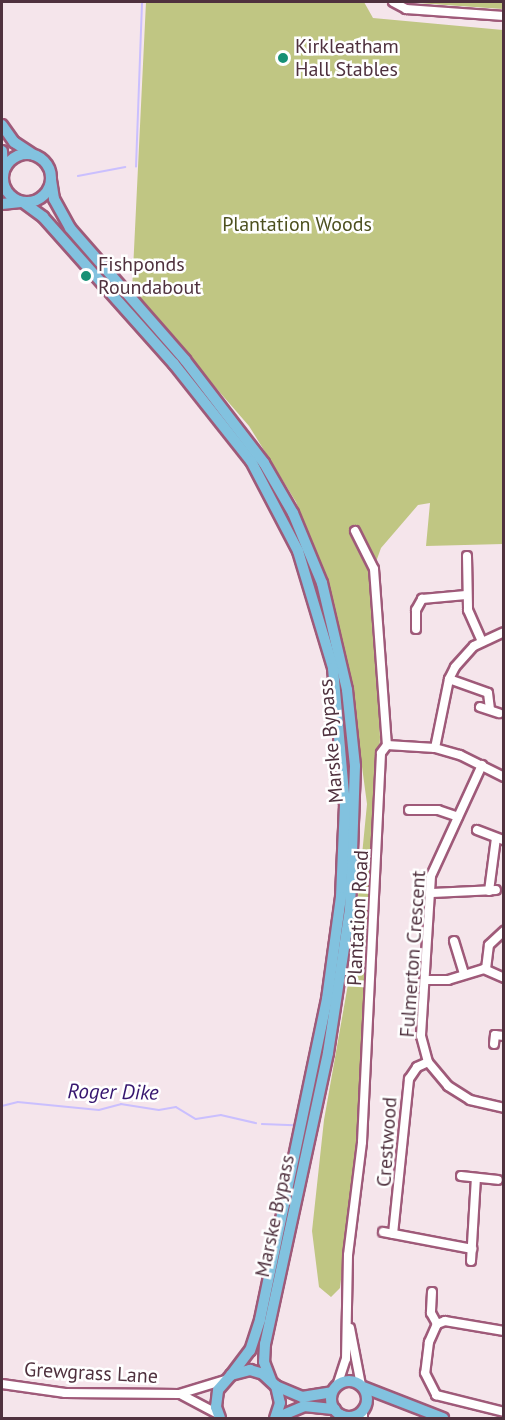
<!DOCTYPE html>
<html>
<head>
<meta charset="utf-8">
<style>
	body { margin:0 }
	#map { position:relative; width:505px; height:1420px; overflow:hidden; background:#f5e5eb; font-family:"PT Sans",sans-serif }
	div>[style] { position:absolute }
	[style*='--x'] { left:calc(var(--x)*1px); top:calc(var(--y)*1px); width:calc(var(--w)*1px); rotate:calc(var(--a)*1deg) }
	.green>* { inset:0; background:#c0c683 }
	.stream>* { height:1.5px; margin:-0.75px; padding:0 0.75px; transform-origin:0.75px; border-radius:0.75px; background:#cabffe }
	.roads { filter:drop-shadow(2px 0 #9f5a79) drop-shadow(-2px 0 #9f5a79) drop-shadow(0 2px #9f5a79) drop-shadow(0 -2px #9f5a79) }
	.minor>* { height:8px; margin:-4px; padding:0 4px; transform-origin:4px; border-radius:4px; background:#fff }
	.major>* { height:10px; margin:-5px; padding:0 5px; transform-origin:5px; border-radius:5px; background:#82c2df }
	.major>.ring { margin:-5px; padding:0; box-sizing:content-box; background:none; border:10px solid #82c2df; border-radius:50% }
	.dots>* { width:16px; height:16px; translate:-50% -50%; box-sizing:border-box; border:3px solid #fff; border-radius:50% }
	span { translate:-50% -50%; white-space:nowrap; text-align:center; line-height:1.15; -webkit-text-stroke:5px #fff; paint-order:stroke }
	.poi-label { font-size:20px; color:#4f313e }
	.left { translate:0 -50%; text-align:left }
	.park-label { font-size:20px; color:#4d501f }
	.street-label { font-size:20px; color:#4f313e }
	.water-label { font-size:21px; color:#36166f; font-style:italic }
	.frame { position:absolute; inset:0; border:3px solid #4f313e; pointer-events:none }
</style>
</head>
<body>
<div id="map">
	<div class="green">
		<div style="clip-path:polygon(146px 2px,364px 2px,373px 18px,503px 30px,503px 544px,426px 546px,430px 503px,418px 505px,381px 548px,372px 573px,380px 737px,373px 896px,362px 1085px,348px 1219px,340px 1288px,331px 1297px,319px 1287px,312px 1231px,324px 1120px,351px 967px,367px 804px,351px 685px,330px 588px,296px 502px,249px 426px,132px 291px)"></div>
		<div style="clip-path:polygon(403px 2px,503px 2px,503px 9px)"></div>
	</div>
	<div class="stream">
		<div style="--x:136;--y:167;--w:165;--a:-87.9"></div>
		<div style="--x:78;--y:176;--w:48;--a:-10.8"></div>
		<div style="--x:2;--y:1106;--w:16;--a:-14"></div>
		<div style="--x:18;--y:1102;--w:81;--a:5.6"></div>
		<div style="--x:99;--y:1110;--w:23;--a:-15"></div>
		<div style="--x:121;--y:1104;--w:38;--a:9"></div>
		<div style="--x:159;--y:1110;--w:17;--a:-10"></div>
		<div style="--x:176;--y:1107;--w:23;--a:31"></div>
		<div style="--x:196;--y:1119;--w:25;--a:-9"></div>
		<div style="--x:221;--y:1115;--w:36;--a:13"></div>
		<div style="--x:262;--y:1124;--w:32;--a:2"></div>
	</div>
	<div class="roads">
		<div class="minor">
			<div style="--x:393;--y:2;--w:15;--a:28"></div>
			<div style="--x:406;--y:9;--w:98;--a:4.1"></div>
			<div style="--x:355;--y:531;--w:42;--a:63.4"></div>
			<div style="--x:374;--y:569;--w:176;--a:85.8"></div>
			<div style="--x:467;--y:556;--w:54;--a:88.9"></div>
			<div style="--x:468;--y:610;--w:34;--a:66"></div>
			<div style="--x:416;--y:629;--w:19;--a:-90"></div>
			<div style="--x:416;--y:610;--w:13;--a:-61"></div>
			<div style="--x:422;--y:599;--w:44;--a:-5.2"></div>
			<div style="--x:449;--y:679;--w:41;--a:19.7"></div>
			<div style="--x:488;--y:693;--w:16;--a:83"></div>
			<div style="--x:480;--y:707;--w:20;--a:18"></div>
			<div style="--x:387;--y:745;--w:48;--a:3.6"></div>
			<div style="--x:435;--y:748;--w:26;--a:16"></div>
			<div style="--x:460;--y:755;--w:49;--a:26.6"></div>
			<div style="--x:435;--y:748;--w:70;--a:-78.5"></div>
			<div style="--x:449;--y:679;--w:13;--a:-63"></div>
			<div style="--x:455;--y:667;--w:28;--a:-48"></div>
			<div style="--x:474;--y:646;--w:33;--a:-25"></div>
			<div style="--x:482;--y:765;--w:122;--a:114.7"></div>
			<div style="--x:431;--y:876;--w:160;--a:93.6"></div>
			<div style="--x:421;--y:1036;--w:27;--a:75"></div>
			<div style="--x:428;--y:1062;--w:31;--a:50"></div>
			<div style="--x:448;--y:1086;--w:26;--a:32"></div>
			<div style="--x:470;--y:1100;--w:35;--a:13"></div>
			<div style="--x:409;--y:810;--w:29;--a:0"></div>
			<div style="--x:438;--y:810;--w:21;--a:19"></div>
			<div style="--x:477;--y:830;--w:28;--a:21"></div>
			<div style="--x:489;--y:891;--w:53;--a:-82.5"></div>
			<div style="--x:432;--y:893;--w:64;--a:-2.7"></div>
			<div style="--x:454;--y:941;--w:34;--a:73"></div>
			<div style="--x:486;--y:969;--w:24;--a:-83"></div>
			<div style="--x:489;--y:945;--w:21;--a:-43"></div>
			<div style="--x:427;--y:980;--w:21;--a:0"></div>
			<div style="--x:448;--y:980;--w:38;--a:-17"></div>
			<div style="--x:484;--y:969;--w:22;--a:24"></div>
			<div style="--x:494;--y:1044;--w:9;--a:-84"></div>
			<div style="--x:495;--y:1035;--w:9;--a:6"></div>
			<div style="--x:461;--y:1176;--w:37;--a:6"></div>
			<div style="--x:383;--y:1232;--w:91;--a:10.8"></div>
			<div style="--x:393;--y:1234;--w:156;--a:-84.1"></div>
			<div style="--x:409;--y:1079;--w:14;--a:-56"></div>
			<div style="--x:417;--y:1067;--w:12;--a:-24"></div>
			<div style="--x:471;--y:1261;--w:83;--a:-86.6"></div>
			<div style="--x:432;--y:1292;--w:21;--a:93"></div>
			<div style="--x:431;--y:1313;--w:13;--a:61"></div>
			<div style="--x:350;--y:1328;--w:58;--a:79.1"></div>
			<div style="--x:504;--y:1331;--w:60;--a:-170.4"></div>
			<div style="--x:445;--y:1321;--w:9;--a:159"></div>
			<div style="--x:437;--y:1324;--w:20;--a:114"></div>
			<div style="--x:429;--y:1342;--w:31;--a:97"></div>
			<div style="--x:425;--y:1373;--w:25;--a:63"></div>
			<div style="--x:436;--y:1395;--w:70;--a:14"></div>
			<div style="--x:2;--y:1384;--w:64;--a:8.1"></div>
			<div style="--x:65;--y:1393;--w:114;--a:0.5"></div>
			<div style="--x:179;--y:1394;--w:48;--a:-16.9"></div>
			<div style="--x:337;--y:1386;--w:28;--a:-72"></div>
			<div style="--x:346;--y:1359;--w:104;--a:-88.9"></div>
			<div style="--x:348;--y:1255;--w:114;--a:-82.9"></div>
			<div style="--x:362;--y:1142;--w:389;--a:-87.2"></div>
			<div style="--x:381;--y:753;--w:10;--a:-53"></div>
			<div style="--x:182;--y:1395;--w:41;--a:27.8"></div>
			<div style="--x:363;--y:1410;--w:8;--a:90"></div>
			<div style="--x:342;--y:1415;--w:4;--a:56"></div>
		</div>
		<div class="major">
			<div style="--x:2;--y:125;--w:21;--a:55"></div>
			<div style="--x:14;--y:142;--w:24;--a:33"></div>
			<div style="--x:2;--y:151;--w:19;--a:87"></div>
			<div class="ring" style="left:3px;top:154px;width:38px;height:38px"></div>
			<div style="--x:51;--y:180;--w:19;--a:81"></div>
			<div style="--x:54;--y:199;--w:33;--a:61"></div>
			<div style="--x:70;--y:228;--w:175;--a:48.9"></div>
			<div style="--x:185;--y:360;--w:130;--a:52.5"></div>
			<div style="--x:264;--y:463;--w:58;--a:59.9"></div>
			<div style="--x:293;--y:513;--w:76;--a:67.5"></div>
			<div style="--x:322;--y:583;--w:110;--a:76.8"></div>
			<div style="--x:347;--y:690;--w:76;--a:84"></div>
			<div style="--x:355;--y:766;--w:143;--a:92"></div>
			<div style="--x:350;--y:909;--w:146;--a:98.7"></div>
			<div style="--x:328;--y:1053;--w:298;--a:102.2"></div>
			<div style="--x:265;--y:1344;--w:18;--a:93"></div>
			<div style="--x:264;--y:1362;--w:19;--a:69"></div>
			<div style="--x:24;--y:203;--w:24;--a:36"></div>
			<div style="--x:43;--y:217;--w:197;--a:48.3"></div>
			<div style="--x:174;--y:364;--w:124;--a:51.6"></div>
			<div style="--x:251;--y:461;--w:102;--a:62.4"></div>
			<div style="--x:298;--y:551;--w:122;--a:73.3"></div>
			<div style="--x:333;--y:668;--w:138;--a:85"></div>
			<div style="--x:345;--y:805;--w:92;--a:92.5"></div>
			<div style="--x:341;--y:897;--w:103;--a:97.8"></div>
			<div style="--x:327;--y:999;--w:328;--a:101.8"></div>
			<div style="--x:260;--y:1320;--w:32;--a:108"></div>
			<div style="--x:250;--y:1350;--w:31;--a:127"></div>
			<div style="--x:2;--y:204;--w:19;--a:-6"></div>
			<div class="ring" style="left:331px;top:1381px;width:26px;height:26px"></div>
			<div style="--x:276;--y:1386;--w:28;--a:23"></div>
			<div style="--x:302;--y:1397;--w:30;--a:-9"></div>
			<div style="--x:363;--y:1387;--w:86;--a:21.2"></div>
			<div style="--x:220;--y:1418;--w:12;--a:-110"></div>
			<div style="--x:216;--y:1407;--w:17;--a:-83"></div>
			<div style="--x:218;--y:1390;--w:20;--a:-49"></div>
			<div style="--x:231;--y:1375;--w:20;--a:-15"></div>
			<div style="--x:250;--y:1370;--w:14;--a:17"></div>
			<div style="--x:263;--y:1374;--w:18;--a:43"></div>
			<div style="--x:276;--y:1386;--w:17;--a:77"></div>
			<div style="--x:280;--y:1403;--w:16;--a:108"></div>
			<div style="--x:276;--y:1418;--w:30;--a:-23"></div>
			<div style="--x:304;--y:1406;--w:31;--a:6"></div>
		</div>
	</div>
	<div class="dots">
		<div style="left:283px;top:58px;background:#169075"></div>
		<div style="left:86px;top:276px;background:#169075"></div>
	</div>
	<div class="poi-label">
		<span class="left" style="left:295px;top:58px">Kirkleatham<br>Hall Stables</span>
		<span class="left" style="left:98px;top:276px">Fishponds<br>Roundabout</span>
	</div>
	<div class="park-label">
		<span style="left:297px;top:224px">Plantation Woods</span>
	</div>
	<div class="street-label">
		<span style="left:331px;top:741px;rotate:-95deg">Marske Bypass</span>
		<span style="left:358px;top:918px;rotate:-87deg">Plantation Road</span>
		<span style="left:413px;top:954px;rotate:-86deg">Fulmerton Crescent</span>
		<span style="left:387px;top:1142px;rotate:-86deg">Crestwood</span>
		<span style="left:275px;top:1216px;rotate:-78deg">Marske Bypass</span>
		<span style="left:91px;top:1373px;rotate:3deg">Grewgrass Lane</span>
	</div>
	<div class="water-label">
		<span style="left:113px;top:1092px;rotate:1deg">Roger Dike</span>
	</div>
	<div class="frame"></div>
</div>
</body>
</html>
